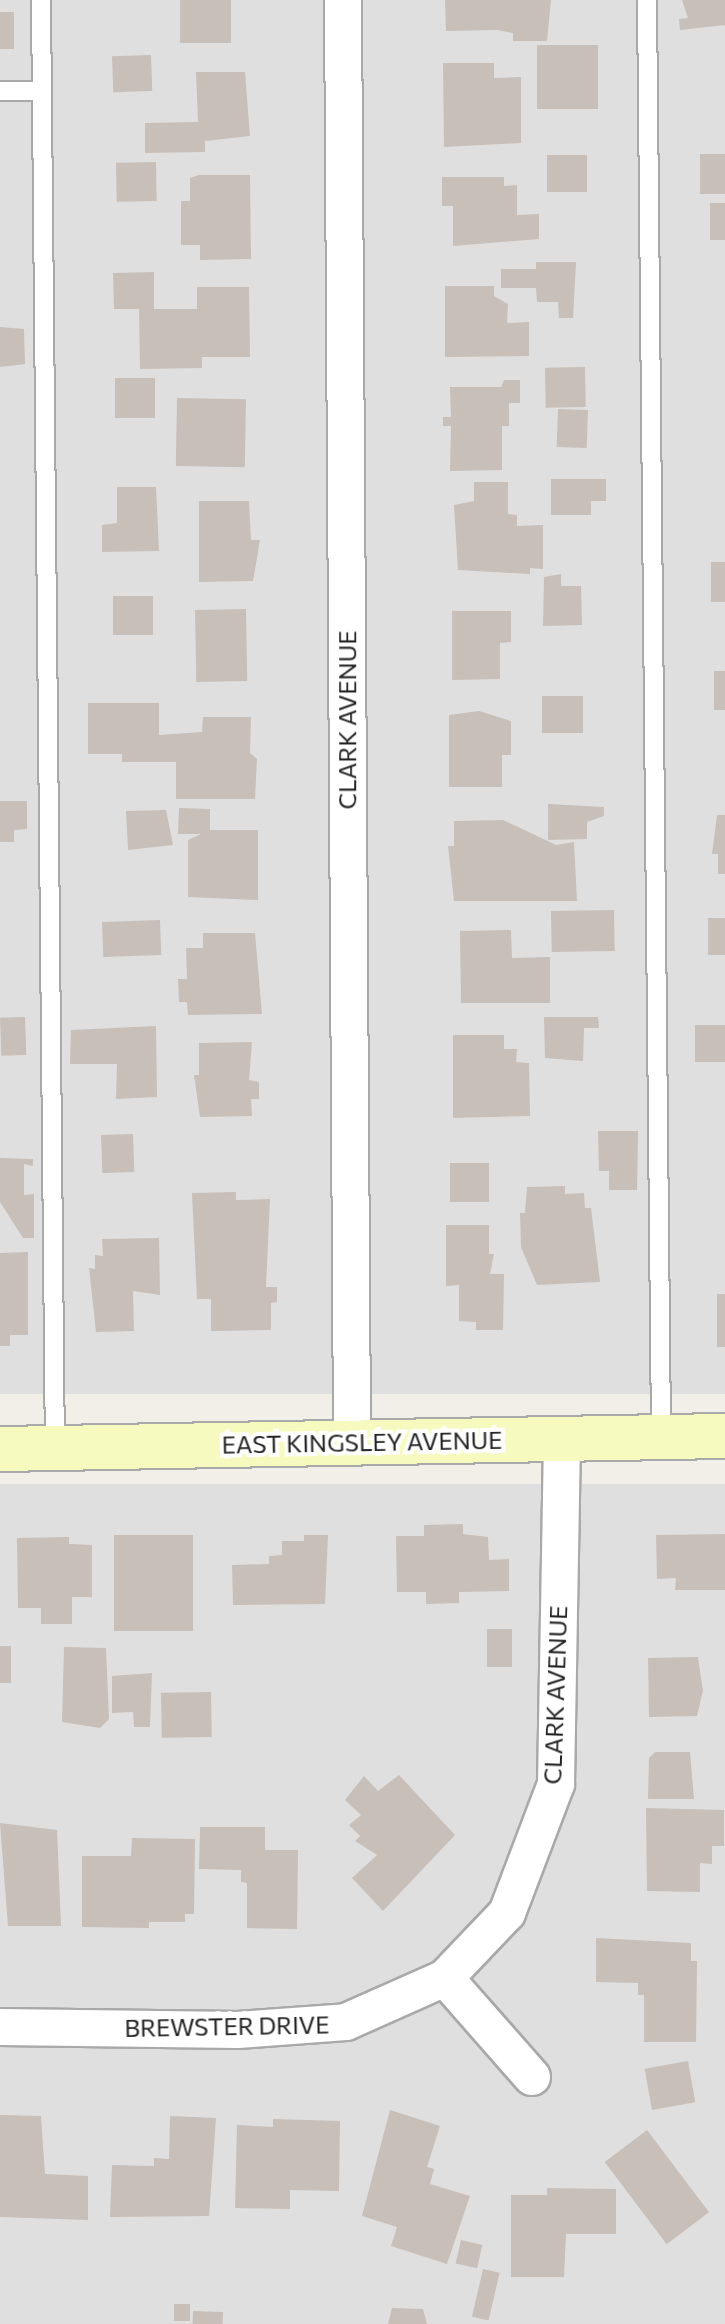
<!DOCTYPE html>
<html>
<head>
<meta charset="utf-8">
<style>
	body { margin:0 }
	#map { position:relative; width:725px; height:2324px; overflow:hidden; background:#f2efe9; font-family:Commissioner,sans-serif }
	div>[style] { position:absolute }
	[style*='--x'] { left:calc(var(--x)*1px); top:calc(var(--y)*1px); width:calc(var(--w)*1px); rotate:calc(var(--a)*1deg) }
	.residential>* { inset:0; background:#e0dfdf; transform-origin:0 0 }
	.building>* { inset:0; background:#c7bfb8; transform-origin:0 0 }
	.roads { filter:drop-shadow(2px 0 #a9a9a9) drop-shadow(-2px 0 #a9a9a9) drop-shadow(0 2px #a9a9a9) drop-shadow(0 -2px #a9a9a9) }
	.lane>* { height:18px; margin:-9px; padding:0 9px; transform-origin:9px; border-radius:9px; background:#fff }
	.street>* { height:36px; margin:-18px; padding:0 18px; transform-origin:18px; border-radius:18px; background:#fff }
	.secondary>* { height:44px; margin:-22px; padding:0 22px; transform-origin:22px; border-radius:22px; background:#f7fabf }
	span { translate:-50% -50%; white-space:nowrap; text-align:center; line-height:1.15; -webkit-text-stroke:8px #fff; paint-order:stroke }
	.street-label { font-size:24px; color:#222 }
</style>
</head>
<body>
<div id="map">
	<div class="residential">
		<div style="left:0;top:0;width:725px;height:1394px"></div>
		<div style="left:725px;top:1484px;width:840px;height:725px;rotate:90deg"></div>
	</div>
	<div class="building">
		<div style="left:180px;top:0;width:51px;height:43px"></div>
		<div style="clip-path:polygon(445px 0,551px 0,547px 41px,513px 41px,513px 33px,497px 30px,446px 31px)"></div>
		<div style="clip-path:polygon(682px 0,725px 0,725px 25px,680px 30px,679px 19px,688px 18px)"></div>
		<div style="left:0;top:12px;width:14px;height:37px"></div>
		<div style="left:598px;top:45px;width:64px;height:61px;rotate:90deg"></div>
		<div style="left:151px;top:55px;width:36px;height:39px;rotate:88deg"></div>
		<div style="clip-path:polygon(443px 63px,494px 63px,494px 78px,521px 77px,521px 143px,444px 147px)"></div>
		<div style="clip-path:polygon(196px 72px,245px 72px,250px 136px,205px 141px,205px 152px,145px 153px,145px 123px,198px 122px)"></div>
		<div style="left:700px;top:154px;width:25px;height:40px"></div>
		<div style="left:547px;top:155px;width:40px;height:37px"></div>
		<div style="left:156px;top:162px;width:39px;height:40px;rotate:89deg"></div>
		<div style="clip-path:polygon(199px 175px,250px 175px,251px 259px,200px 260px,200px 245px,181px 245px,181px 201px,190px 201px,190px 178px)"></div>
		<div style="clip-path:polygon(442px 177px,504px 177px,504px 186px,517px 185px,517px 215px,539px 214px,539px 239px,453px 246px,453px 206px,442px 206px)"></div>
		<div style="left:710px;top:203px;width:15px;height:37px"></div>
		<div style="clip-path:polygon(536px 262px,576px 262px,573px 318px,559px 318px,558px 302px,537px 302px,536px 288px,501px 288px,501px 269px,536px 269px)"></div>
		<div style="clip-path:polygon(154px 272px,154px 309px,197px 309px,197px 287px,249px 287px,250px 357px,202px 357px,202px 368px,140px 369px,139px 309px,114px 309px,113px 273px)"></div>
		<div style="clip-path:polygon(445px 286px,494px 286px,494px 296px,508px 304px,507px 323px,529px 322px,529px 356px,445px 357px)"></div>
		<div style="clip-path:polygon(0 327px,24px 329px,25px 364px,0 367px)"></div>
		<div style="left:585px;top:367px;width:40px;height:40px;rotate:89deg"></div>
		<div style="left:115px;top:378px;width:40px;height:40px"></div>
		<div style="clip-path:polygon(504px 380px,520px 380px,520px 403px,509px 403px,509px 426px,502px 426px,502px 470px,450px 471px,451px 426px,443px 426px,443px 417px,451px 417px,450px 387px,501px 387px)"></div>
		<div style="left:177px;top:398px;width:69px;height:68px;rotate:1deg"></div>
		<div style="left:558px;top:409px;width:30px;height:38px;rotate:2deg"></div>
		<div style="clip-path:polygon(551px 479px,606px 479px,606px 501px,591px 501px,591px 515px,551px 515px)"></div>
		<div style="clip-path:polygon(474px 482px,508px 482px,508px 514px,517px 515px,517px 526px,543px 525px,543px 569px,530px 568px,530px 574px,458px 570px,454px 505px,474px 501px)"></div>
		<div style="clip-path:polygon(117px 487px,156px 487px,159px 551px,102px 552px,102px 525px,117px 523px)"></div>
		<div style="clip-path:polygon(199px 501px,249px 501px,251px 540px,260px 540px,253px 581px,199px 582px)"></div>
		<div style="left:711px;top:562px;width:14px;height:40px"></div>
		<div style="clip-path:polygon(561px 574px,561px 586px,581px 586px,582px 625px,543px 626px,544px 577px)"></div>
		<div style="left:113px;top:596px;width:40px;height:39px"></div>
		<div style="left:246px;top:609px;width:72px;height:51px;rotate:89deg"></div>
		<div style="clip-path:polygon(452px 611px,511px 611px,511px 642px,500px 643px,500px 679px,452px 680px)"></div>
		<div style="left:714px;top:671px;width:11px;height:39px"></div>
		<div style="left:542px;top:696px;width:41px;height:37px"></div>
		<div style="clip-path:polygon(88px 703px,159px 703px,159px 735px,202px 732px,203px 717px,251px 717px,250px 753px,257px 759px,255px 799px,176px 799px,176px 762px,122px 762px,122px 754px,88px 754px)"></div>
		<div style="clip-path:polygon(479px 711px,511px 721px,511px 755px,502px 755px,502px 787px,449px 787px,449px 715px)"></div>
		<div style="clip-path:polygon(0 801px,27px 801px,27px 829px,14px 830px,14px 842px,0 842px)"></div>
		<div style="clip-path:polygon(548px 804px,604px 807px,604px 816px,587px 822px,587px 839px,548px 840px)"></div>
		<div style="clip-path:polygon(179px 808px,210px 809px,210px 830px,258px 830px,258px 900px,188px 897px,188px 840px,201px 834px,178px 834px)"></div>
		<div style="clip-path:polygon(166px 810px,173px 845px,128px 850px,126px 811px)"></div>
		<div style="clip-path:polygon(717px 815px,725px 815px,725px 874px,718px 874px,718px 854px,712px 854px)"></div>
		<div style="clip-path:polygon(503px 820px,556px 845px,574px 842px,577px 901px,454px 901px,448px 846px,454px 846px,454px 821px)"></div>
		<div style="left:614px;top:910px;width:41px;height:63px;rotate:89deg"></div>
		<div style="left:725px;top:918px;width:37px;height:17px;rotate:90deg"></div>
		<div style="left:160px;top:920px;width:35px;height:58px;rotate:88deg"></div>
		<div style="clip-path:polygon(511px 930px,512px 958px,550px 957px,550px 1003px,461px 1003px,460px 931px)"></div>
		<div style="clip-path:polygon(203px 933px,255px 933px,262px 1014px,188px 1015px,187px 1002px,179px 1002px,178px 979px,187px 979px,186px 948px,203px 948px)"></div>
		<div style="left:25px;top:1017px;width:38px;height:25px;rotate:88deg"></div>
		<div style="clip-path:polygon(544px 1017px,598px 1017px,599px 1028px,584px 1028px,583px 1061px,545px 1058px)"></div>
		<div style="left:725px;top:1025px;width:37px;height:30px;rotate:90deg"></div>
		<div style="clip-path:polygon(156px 1026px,157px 1097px,116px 1099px,117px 1064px,70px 1064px,71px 1030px)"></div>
		<div style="clip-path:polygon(453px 1035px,504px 1035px,504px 1049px,517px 1049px,516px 1062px,529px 1063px,530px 1116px,453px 1118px)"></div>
		<div style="clip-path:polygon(252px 1042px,249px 1080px,259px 1082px,259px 1099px,251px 1099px,252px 1116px,200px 1117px,194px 1075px,199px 1075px,199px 1043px)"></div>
		<div style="clip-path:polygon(598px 1131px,638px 1131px,637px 1190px,609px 1190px,609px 1171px,599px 1171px)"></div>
		<div style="left:133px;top:1134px;width:38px;height:32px;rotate:88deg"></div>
		<div style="clip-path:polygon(0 1158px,33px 1159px,33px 1166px,24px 1164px,24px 1195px,34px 1194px,34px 1238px,23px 1238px,0 1202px)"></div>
		<div style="left:450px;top:1163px;width:39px;height:39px"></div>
		<div style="clip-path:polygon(565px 1186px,565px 1194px,584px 1193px,585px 1208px,591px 1208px,600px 1282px,537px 1285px,521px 1247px,520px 1213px,525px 1213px,527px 1187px)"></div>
		<div style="clip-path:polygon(236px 1192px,236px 1200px,270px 1199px,266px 1287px,277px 1287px,277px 1302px,271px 1303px,271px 1330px,211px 1331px,211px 1299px,197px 1299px,192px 1193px)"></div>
		<div style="clip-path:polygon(446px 1225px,489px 1225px,489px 1254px,494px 1254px,490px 1274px,504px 1274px,503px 1330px,476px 1330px,476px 1322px,459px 1321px,459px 1285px,446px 1286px)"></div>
		<div style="clip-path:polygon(159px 1238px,160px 1295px,133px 1291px,134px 1331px,96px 1332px,89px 1268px,95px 1269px,95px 1255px,103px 1256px,102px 1239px)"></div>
		<div style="clip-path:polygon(28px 1252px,28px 1335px,10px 1335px,10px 1346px,0 1346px,0 1253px)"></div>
		<div style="left:717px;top:1294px;width:8px;height:53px"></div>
		<div style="clip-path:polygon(463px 1524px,463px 1534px,488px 1537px,489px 1560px,509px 1559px,509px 1591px,459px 1592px,459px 1603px,426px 1604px,426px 1592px,397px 1592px,396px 1536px,424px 1536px,424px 1525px)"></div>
		<div style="clip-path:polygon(725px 1534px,725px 1590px,675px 1590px,676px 1578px,657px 1579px,656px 1535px)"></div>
		<div style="left:114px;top:1535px;width:79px;height:96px"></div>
		<div style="clip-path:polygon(304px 1535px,328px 1535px,325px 1604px,233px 1605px,232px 1565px,269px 1564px,269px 1556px,282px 1555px,282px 1541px,304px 1541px)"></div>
		<div style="clip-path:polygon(69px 1537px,69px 1544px,92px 1545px,92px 1597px,72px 1597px,72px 1624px,41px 1624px,41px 1608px,18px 1608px,17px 1538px)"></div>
		<div style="left:487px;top:1629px;width:25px;height:38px"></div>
		<div style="left:0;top:1646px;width:11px;height:37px"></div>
		<div style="clip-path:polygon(64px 1647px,106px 1648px,109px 1719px,100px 1728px,62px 1722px)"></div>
		<div style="clip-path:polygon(698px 1657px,703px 1691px,697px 1716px,649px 1717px,648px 1658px)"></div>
		<div style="clip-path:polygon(152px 1673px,150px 1727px,134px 1727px,133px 1712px,112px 1713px,112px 1676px)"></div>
		<div style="left:211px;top:1692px;width:45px;height:50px;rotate:89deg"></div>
		<div style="clip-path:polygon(655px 1752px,690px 1752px,694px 1799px,648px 1799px,649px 1758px)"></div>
		<div style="clip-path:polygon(399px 1775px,455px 1835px,383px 1911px,352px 1878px,377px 1855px,355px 1841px,360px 1836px,349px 1825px,361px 1815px,345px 1800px,364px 1776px,378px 1791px)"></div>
		<div style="clip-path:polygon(646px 1808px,724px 1810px,724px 1846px,712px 1846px,712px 1864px,700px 1863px,700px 1892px,647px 1891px)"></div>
		<div style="clip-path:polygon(0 1823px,57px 1830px,61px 1926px,8px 1926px)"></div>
		<div style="clip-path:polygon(200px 1827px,265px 1827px,265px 1850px,298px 1850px,297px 1929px,247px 1928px,247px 1883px,241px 1882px,241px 1870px,199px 1869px)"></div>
		<div style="clip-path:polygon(132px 1838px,195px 1839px,194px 1914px,185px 1914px,185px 1922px,149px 1922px,149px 1928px,82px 1927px,82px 1856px,131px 1856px)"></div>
		<div style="clip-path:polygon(596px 1938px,691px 1943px,691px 1961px,697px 1961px,696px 2042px,644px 2042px,644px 1995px,638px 1995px,638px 1983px,596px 1982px)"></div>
		<div style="left:688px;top:2061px;width:42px;height:44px;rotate:80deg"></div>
		<div style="clip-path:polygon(390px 2110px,440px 2126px,427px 2167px,434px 2169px,430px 2184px,470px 2196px,447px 2264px,391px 2246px,397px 2227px,362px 2216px)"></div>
		<div style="clip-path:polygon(0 2115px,41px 2116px,45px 2174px,88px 2176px,88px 2220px,0 2217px)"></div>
		<div style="clip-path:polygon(170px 2116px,216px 2118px,209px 2216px,110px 2217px,112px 2165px,154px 2166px,154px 2158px,169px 2159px)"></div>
		<div style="clip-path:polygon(273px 2119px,340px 2121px,339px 2191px,290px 2190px,290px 2209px,235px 2208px,237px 2125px,273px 2127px)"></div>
		<div style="left:647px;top:2130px;width:103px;height:53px;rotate:53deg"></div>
		<div style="clip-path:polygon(547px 2188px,616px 2189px,616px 2234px,566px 2234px,564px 2277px,511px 2277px,511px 2195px,547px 2195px)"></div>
		<div style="left:461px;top:2240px;width:22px;height:24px;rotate:13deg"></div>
		<div style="left:483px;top:2269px;width:17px;height:49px;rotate:13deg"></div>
		<div style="left:174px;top:2304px;width:16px;height:17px"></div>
		<div style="clip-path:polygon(392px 2308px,423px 2309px,427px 2324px,388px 2324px)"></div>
		<div style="left:193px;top:2311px;width:30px;height:13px;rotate:2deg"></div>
	</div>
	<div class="roads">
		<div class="lane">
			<div style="--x:41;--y:0;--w:1448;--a:89.45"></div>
			<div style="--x:647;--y:0;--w:1437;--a:89.44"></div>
			<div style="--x:0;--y:91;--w:42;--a:0"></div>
		</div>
		<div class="street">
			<div style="--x:343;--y:0;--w:1441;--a:89.64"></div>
			<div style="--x:0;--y:2027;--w:238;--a:0.7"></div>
			<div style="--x:238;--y:2030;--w:108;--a:-4.2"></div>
			<div style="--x:346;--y:2022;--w:108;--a:-24"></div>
			<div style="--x:532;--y:2077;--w:132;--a:-131.3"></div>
			<div style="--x:445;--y:1978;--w:90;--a:-46.4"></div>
			<div style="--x:507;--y:1913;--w:138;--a:-69.2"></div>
			<div style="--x:556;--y:1784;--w:344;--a:-89"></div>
		</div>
		<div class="secondary">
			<div style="--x:0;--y:1449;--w:725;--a:-1.03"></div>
		</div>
	</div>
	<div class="street-label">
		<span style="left:347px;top:720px;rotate:-90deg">CLARK AVENUE</span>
		<span style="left:362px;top:1442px;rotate:-1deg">EAST KINGSLEY AVENUE</span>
		<span style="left:555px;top:1695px;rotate:-88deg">CLARK AVENUE</span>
		<span style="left:227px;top:2026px;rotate:-1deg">BREWSTER DRIVE</span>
	</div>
</div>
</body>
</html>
